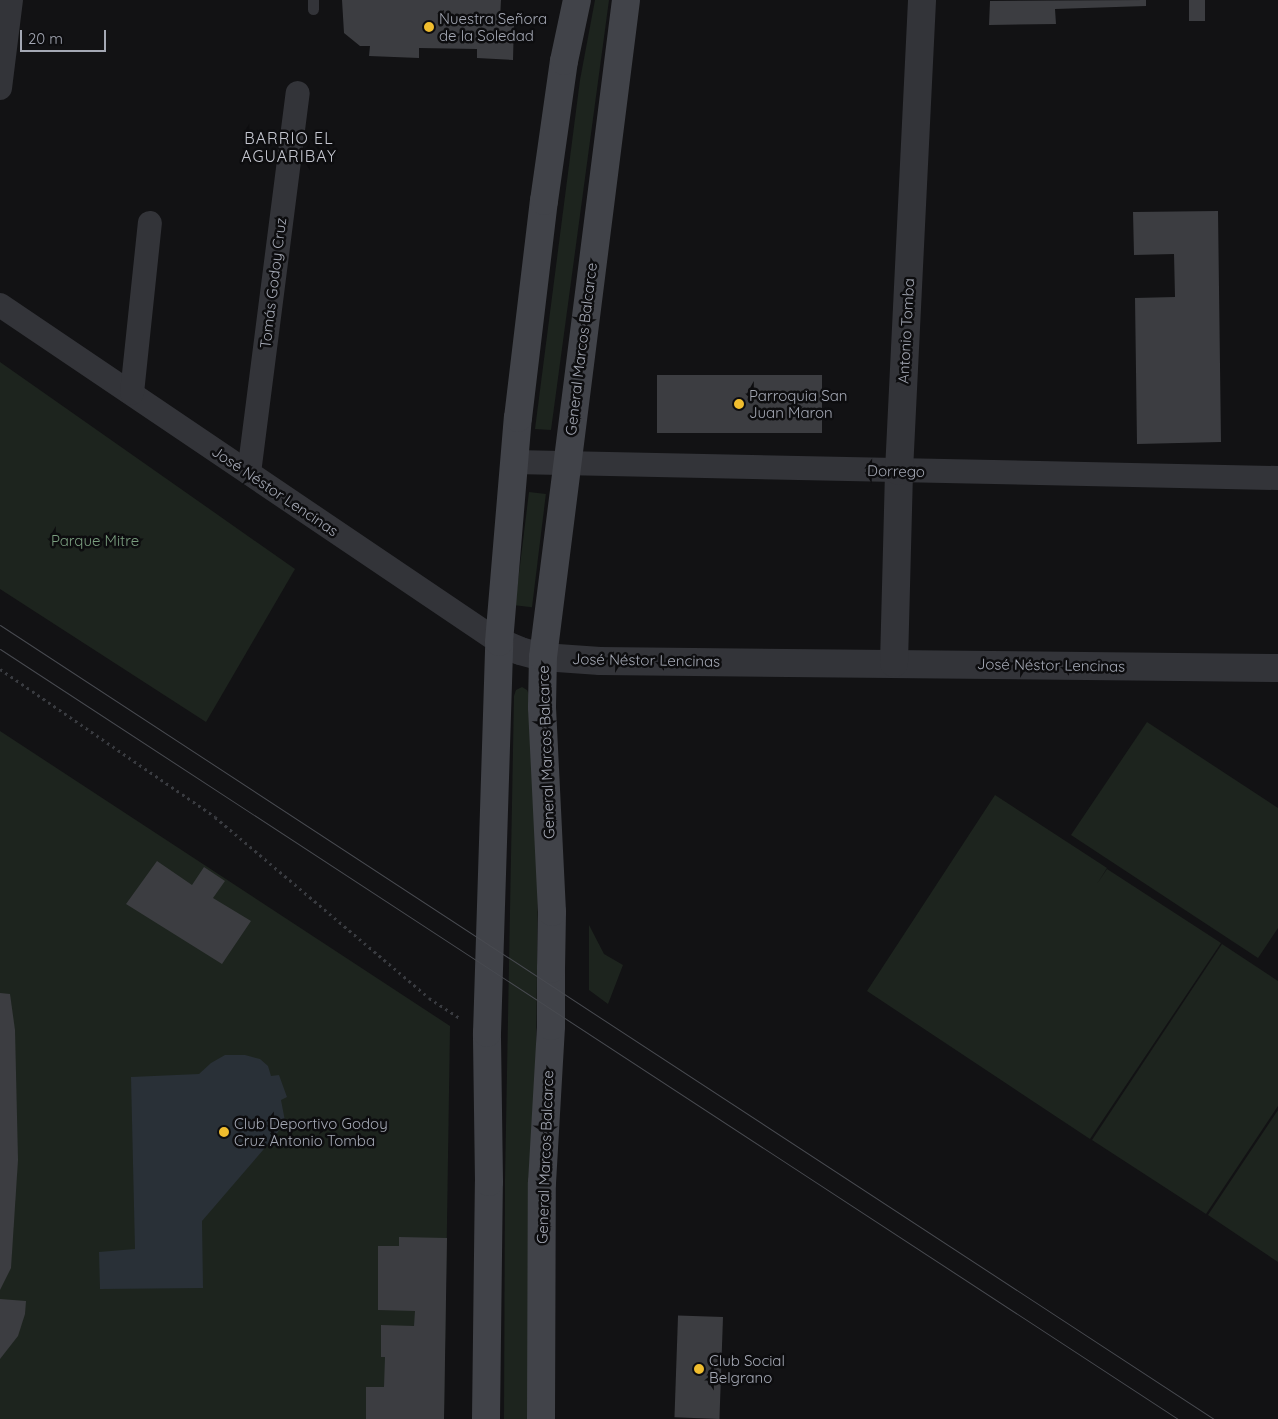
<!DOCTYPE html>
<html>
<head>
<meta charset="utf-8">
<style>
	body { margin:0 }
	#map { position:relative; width:1278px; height:1419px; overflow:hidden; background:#121214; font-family:Quicksand,sans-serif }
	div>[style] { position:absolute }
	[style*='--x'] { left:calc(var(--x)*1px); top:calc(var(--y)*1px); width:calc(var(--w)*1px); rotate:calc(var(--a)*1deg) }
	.green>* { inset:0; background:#1d241e; transform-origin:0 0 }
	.water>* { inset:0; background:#293037 }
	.building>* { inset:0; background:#3c3d41; transform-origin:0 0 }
	.path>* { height:3px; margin-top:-1.5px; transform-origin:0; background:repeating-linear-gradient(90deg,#393b40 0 2.5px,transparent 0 6.5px) }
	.service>* { height:11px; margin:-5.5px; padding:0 5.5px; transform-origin:5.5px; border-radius:5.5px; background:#333439 }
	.minor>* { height:24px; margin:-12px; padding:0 12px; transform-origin:12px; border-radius:12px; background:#333439 }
	.tertiary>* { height:28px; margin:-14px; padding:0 14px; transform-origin:14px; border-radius:14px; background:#333439 }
	.secondary>* { height:28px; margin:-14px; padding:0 14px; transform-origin:14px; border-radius:14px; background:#414349 }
	.tram>* { height:1px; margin:-0.5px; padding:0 0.5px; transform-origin:0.5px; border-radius:0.5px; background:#484a50 }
	.dots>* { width:14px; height:14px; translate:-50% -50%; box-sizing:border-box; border:2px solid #0d0d0f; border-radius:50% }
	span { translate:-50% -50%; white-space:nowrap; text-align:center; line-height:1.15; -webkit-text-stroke:5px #0d0d0f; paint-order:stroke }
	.poi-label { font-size:15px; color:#a4a8b4 }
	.left { translate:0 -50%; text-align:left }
	.street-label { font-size:15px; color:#a4a8b4 }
	.park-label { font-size:15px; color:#7b9f80 }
	.neighbourhood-label { font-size:16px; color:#c5c7d0; letter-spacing:1px }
	.scale { position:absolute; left:20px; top:30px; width:86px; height:22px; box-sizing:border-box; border:2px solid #a4a8b4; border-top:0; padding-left:6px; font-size:15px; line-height:18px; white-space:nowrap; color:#a4a8b4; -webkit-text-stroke:4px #0d0d0f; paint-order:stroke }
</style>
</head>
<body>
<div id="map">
	<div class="green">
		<div style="clip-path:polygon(595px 0,609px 0,551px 430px,535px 429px,580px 80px)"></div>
		<div style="clip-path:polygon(0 362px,295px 569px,206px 722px,0 589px)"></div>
		<div style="left:529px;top:492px;width:17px;height:114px;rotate:7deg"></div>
		<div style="clip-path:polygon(522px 687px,527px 690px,530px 697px,538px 878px,532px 1419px,504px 1419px,505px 1180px,514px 696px,516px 690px)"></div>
		<div style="clip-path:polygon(1147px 722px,1278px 808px,1278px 928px,1258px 958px,1071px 835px)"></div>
		<div style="clip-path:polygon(0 731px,450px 1026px,444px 1419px,0 1419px)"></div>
		<div style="clip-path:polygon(995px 795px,1107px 868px,1097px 884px,1107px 869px,1221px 943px,1090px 1139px,867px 991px)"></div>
		<div style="clip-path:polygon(589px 925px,604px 954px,623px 965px,608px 1004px,589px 990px)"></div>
		<div style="clip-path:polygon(1222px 944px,1278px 981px,1278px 1106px,1206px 1214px,1092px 1140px)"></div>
		<div style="clip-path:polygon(1278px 1110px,1278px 1262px,1208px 1215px)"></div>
	</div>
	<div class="water">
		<div style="clip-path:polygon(225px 1055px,245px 1055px,260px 1059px,268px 1066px,271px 1076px,279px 1075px,287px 1097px,281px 1100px,285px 1121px,276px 1135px,202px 1221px,203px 1288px,100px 1289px,99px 1252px,135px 1249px,131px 1077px,199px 1074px,211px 1063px)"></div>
	</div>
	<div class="building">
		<div style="clip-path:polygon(342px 0,501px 0,500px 19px,514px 20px,513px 60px,477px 58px,477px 49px,419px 48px,419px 58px,369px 56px,370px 46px,360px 46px,344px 33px)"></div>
		<div style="clip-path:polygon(1146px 0,1146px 6px,1055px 9px,1056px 24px,989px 25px,990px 1px)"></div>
		<div style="left:1189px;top:0;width:16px;height:21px"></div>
		<div style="clip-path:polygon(1218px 211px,1221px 442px,1137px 444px,1135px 298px,1175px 297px,1174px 254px,1134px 255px,1133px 212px)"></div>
		<div style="left:657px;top:375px;width:165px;height:58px"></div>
		<div style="clip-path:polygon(157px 861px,192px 885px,204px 867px,225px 881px,213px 898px,251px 921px,222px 964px,126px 904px)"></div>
		<div style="clip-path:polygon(0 993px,10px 994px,15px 1030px,18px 1160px,11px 1268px,0 1290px)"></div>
		<div style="clip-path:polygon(399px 1237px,447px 1238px,444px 1419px,366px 1419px,366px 1387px,384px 1387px,385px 1357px,381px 1357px,381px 1325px,414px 1326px,415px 1311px,378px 1310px,378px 1246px,399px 1246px)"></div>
		<div style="clip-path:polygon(0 1299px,26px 1301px,25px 1314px,18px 1336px,0 1359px)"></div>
		<div style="left:723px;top:1317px;width:102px;height:45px;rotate:92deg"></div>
	</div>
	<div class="path">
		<div style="--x:0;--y:669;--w:261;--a:34.5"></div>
		<div style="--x:215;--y:817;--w:280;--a:40.2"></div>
		<div style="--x:429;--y:998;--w:37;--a:33"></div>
	</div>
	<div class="service">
		<div style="--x:313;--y:0;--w:9;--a:90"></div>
	</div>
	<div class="minor">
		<div style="--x:0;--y:88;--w:89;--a:-82.9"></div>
		<div style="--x:0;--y:305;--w:602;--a:34.03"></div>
		<div style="--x:132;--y:393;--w:171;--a:-84"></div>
		<div style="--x:514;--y:462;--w:764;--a:1.2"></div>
		<div style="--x:249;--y:473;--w:383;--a:-82.7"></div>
	</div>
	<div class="tertiary">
		<div style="--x:499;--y:642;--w:23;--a:23"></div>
		<div style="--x:520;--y:651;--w:24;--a:15"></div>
		<div style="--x:543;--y:657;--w:57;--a:4"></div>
		<div style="--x:600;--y:661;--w:678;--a:0.59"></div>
		<div style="--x:894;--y:663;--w:192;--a:-88.5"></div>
		<div style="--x:899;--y:471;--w:472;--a:-87.2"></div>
	</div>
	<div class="secondary">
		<div style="--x:486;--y:1419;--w:237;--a:-89.3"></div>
		<div style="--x:489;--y:1182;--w:149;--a:-90.8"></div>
		<div style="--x:487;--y:1033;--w:391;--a:-88.2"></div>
		<div style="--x:499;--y:642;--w:225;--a:-85.2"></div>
		<div style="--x:518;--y:418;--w:219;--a:-83.2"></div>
		<div style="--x:544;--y:201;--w:141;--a:-81.9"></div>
		<div style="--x:564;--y:61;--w:62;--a:-78"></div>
		<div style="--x:541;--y:1419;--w:236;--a:-89.8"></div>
		<div style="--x:542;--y:1183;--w:157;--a:-86.7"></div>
		<div style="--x:551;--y:1026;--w:57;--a:-90"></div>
		<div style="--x:551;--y:969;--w:57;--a:-89"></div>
		<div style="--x:552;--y:912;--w:205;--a:-92.8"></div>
		<div style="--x:542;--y:707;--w:50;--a:-88.9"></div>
		<div style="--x:543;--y:657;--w:662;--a:-82.8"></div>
	</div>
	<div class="tram">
		<div style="--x:0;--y:625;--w:1451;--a:33.19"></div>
		<div style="--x:0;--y:649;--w:1407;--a:33.17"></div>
	</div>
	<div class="dots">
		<div style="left:429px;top:27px;background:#f0bd2e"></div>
		<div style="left:739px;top:404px;background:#f0bd2e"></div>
		<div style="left:224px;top:1132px;background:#f0bd2e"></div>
		<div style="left:699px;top:1369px;background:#f0bd2e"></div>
	</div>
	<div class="poi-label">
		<span class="left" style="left:439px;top:27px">Nuestra Señora<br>de la Soledad</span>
		<span class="left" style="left:749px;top:404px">Parroquia San<br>Juan Maron</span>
		<span class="left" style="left:234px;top:1132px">Club Deportivo Godoy<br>Cruz Antonio Tomba</span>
		<span class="left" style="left:709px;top:1369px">Club Social<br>Belgrano</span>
	</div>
	<div class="street-label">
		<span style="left:273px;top:283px;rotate:-83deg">Tomás Godoy Cruz</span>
		<span style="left:906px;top:331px;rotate:-87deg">Antonio Tomba</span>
		<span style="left:581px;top:349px;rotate:-83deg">General Marcos Balcarce</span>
		<span style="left:896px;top:471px;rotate:1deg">Dorrego</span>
		<span style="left:275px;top:491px;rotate:34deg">José Néstor Lencinas</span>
		<span style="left:646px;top:660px;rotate:1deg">José Néstor Lencinas</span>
		<span style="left:1051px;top:665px;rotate:1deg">José Néstor Lencinas</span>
		<span style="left:546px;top:752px;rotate:-92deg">General Marcos Balcarce</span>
		<span style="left:545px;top:1157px;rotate:-88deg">General Marcos Balcarce</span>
	</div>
	<div class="park-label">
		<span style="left:95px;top:541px">Parque Mitre</span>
	</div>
	<div class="neighbourhood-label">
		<span style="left:289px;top:147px">BARRIO EL<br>AGUARIBAY</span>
	</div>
	<div class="scale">20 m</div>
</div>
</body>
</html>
